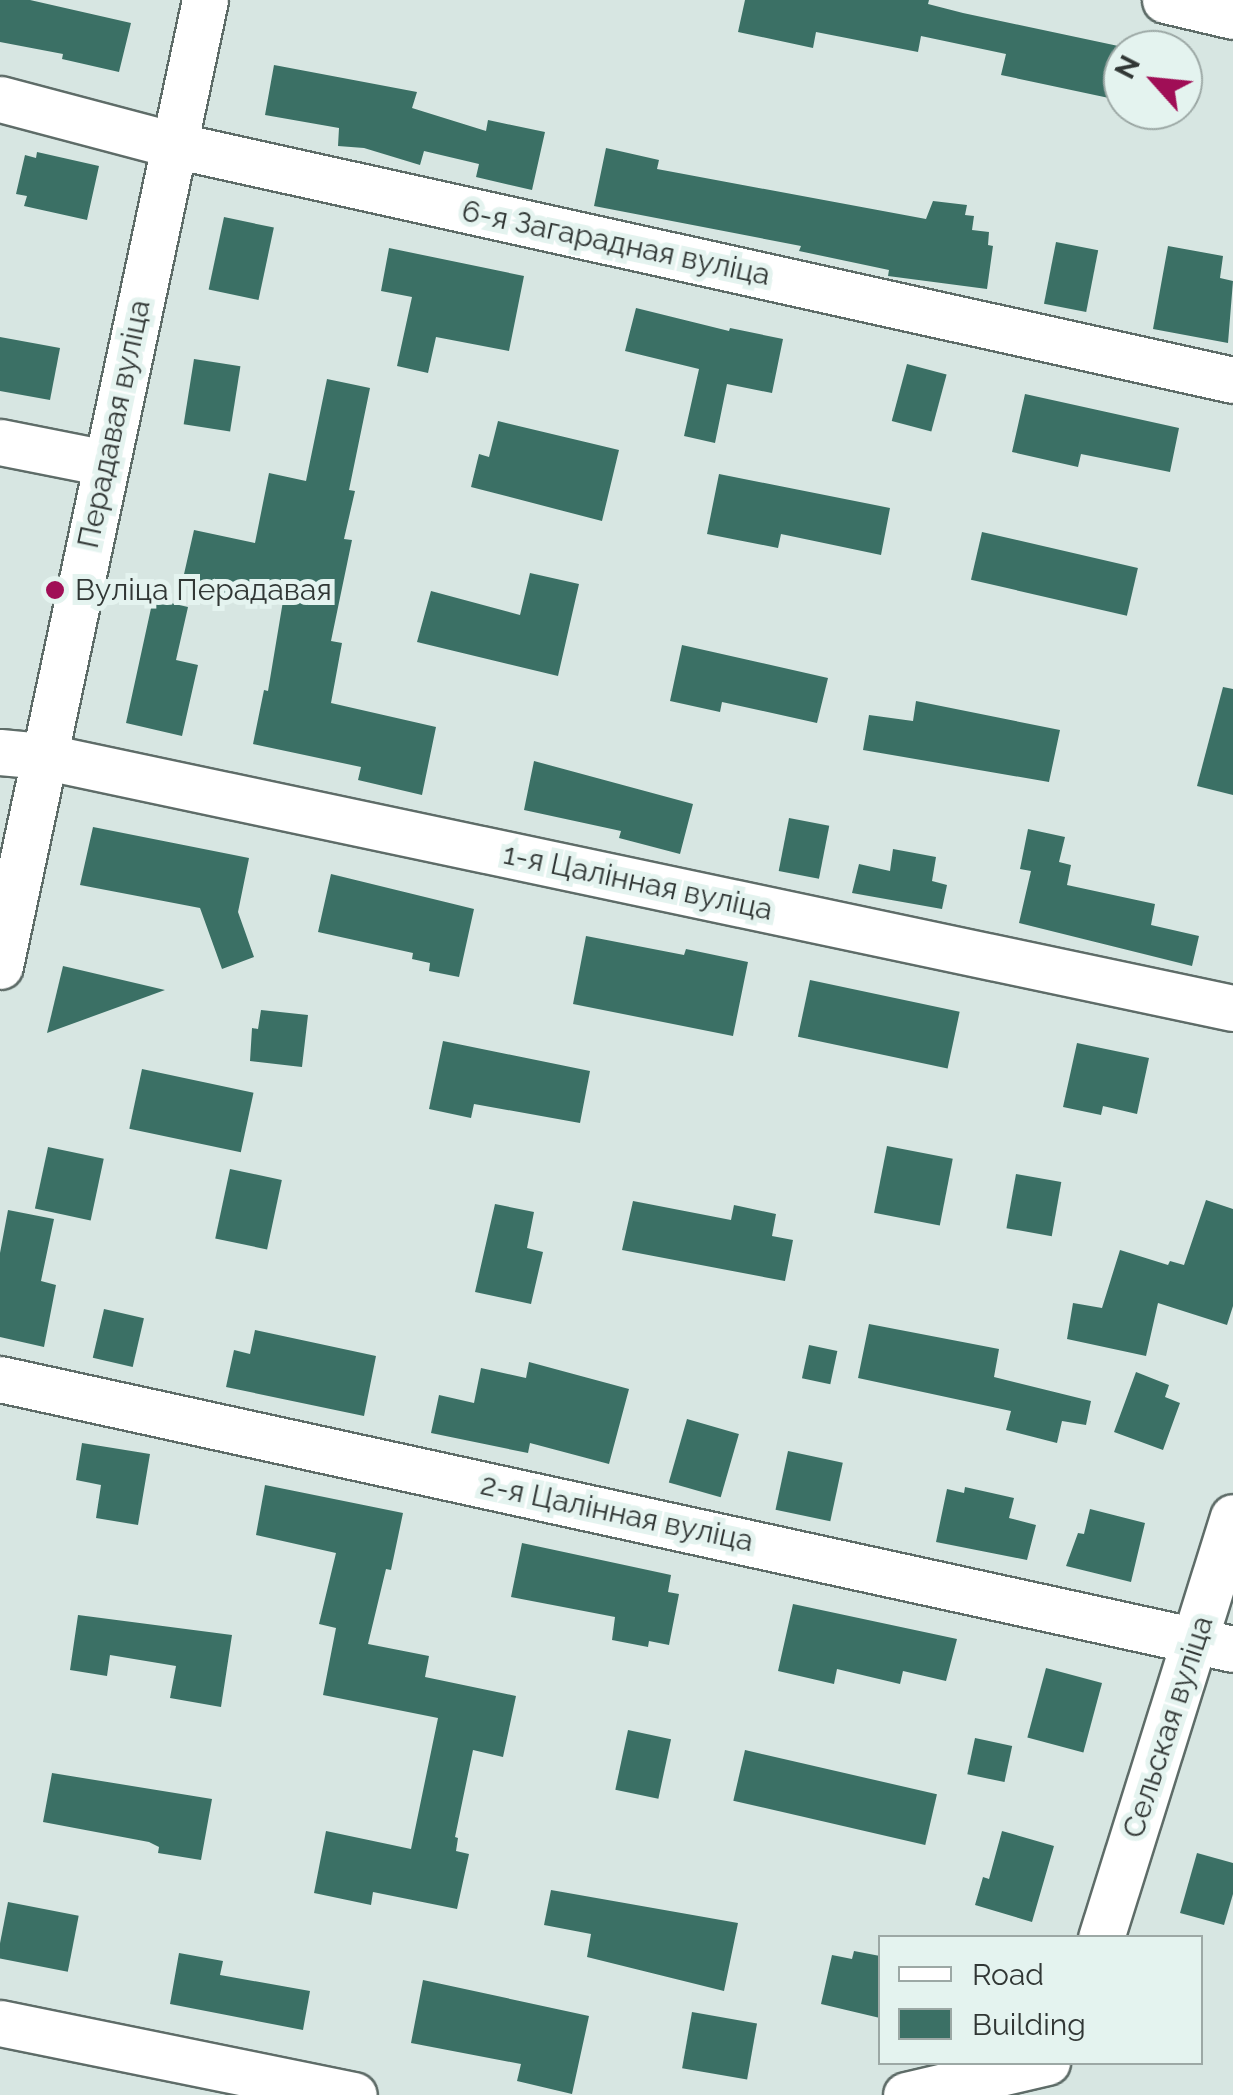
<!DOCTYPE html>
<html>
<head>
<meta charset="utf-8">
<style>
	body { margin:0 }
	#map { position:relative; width:1233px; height:2095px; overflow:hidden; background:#d7e6e2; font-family:Raleway,sans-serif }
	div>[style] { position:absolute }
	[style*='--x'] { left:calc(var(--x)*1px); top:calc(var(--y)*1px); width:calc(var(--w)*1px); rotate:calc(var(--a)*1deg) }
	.building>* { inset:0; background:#3b7065; transform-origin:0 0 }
	.roads { filter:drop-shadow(2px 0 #5e6c68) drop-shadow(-2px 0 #5e6c68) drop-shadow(0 2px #5e6c68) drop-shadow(0 -2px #5e6c68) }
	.minor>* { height:45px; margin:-22.5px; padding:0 22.5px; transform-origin:22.5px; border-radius:22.5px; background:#fff }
	.dots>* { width:28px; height:28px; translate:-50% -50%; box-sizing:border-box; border:5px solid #e4f3ef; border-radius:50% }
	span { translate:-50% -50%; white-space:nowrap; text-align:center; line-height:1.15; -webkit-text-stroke:10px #e4f3ef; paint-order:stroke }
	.street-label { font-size:30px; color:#313735 }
	.poi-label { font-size:30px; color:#313735 }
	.left { translate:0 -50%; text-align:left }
	.legend { position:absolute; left:878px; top:1935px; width:325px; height:130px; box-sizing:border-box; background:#e4f3ef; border:2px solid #9ca8a5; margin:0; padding:12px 18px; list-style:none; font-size:30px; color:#313735 }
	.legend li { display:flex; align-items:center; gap:20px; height:50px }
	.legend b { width:50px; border:2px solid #9ca8a5 }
	.north { position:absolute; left:1103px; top:30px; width:100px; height:100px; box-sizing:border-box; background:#e4f3ef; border:2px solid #9ca8a5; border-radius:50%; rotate:297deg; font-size:28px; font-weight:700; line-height:40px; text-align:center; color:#313735 }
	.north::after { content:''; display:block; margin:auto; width:35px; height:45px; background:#a00e56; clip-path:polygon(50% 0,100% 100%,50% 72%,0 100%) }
</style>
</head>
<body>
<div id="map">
	<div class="building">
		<div style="clip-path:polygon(0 0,30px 0,131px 23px,119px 72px,62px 59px,63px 54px,0 42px)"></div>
		<div style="clip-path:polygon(745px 0,929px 0,928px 4px,963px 13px,1123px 47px,1123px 101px,1001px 75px,1006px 54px,921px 36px,918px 52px,816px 32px,813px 48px,738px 32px)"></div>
		<div style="clip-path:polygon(274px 65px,417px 92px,412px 108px,486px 131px,488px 120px,545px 132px,532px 190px,476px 177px,479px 164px,424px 151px,420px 165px,364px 148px,338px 146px,339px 128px,265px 115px)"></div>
		<div style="clip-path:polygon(606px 148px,659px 160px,657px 169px,926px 219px,933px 201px,967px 205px,965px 215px,974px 216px,972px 230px,989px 232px,988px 245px,993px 246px,987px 289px,888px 276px,889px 270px,799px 251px,801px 246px,594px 206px)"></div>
		<div style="clip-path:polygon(37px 152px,99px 166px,87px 220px,24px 206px,27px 196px,16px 194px,25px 155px,36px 158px)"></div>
		<div style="left:224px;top:217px;width:51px;height:74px;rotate:12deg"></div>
		<div style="left:1056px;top:242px;width:43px;height:63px;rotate:11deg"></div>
		<div style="clip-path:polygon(1168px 246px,1223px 256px,1220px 278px,1233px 281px,1228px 343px,1153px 329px)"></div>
		<div style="clip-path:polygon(389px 248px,524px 276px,509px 351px,436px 337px,428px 373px,397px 366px,412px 297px,381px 291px)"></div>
		<div style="clip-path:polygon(636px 308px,729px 331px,730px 328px,783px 339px,772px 393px,727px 384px,715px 443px,684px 436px,699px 369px,625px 351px)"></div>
		<div style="clip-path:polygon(0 337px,60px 348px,50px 400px,0 391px)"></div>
		<div style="left:194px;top:359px;width:47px;height:66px;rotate:9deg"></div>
		<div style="left:907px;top:364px;width:41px;height:59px;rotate:15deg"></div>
		<div style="clip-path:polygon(327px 379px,370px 388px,349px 490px,355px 491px,344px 539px,352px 540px,331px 641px,342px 643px,331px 703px,436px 727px,422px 795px,358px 780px,361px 767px,253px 744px,264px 690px,268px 691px,284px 595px,227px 583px,225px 593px,182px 583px,194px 530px,255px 543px,269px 473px,306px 481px)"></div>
		<div style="clip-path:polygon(1025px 394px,1179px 428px,1170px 472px,1081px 454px,1078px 467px,1012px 452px)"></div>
		<div style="clip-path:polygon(498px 421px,619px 450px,602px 521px,471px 487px,479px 454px,489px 457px)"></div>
		<div style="clip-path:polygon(719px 474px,890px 508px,881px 555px,781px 534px,778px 548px,707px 534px)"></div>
		<div style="left:982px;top:532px;width:160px;height:49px;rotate:13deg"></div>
		<div style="clip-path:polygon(530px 573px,579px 584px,558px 676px,417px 642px,431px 591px,520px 615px)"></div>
		<div style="clip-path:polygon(153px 599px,188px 607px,176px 660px,198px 665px,182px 736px,126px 723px)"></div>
		<div style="clip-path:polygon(682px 645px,828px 678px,817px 723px,722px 702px,720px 712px,670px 701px)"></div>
		<div style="clip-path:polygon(1223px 687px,1233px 689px,1233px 795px,1197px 786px)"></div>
		<div style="clip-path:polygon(916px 701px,1060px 730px,1049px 782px,863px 750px,869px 715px,913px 721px)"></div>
		<div style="clip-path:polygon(534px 761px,693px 804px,680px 854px,619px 838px,621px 831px,524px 810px)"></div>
		<div style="left:789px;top:818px;width:41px;height:54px;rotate:11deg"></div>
		<div style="clip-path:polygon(93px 827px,249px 858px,238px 912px,254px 957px,222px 969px,200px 908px,80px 885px)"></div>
		<div style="clip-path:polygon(1028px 829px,1065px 837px,1059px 862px,1071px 865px,1067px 885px,1155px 904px,1151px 925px,1199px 936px,1192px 966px,1019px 923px,1031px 871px,1020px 869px)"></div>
		<div style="clip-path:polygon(893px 849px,936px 857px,932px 881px,947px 885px,942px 909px,852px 893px,859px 864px,890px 871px)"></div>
		<div style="clip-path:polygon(331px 874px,474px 909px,459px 977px,429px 971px,430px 963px,412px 959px,413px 953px,318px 932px)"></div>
		<div style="clip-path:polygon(586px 936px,684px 955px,686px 949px,748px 962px,733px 1036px,573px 1004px)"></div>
		<div style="clip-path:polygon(63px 966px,165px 990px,47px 1033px)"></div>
		<div style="left:810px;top:980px;width:153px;height:58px;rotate:12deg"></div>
		<div style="clip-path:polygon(261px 1010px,308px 1015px,302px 1067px,250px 1061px,252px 1028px,258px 1029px)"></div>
		<div style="clip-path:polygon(443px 1041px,590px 1071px,580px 1123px,474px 1104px,471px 1118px,429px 1109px)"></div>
		<div style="clip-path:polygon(1077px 1043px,1149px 1058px,1137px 1114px,1103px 1106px,1101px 1115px,1063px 1107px)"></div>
		<div style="left:142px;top:1069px;width:114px;height:61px;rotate:12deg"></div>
		<div style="left:887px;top:1146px;width:67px;height:68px;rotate:11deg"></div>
		<div style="left:48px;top:1147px;width:57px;height:63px;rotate:12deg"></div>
		<div style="left:230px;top:1169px;width:53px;height:71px;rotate:12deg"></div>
		<div style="left:1016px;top:1174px;width:46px;height:55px;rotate:10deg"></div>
		<div style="clip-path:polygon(1206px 1200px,1233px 1209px,1233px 1306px,1227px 1325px,1158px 1303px,1146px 1356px,1067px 1339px,1073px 1303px,1102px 1308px,1120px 1250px,1168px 1265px,1170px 1261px,1184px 1265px)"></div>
		<div style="clip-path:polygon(633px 1201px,731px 1220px,734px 1205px,776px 1214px,772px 1236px,793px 1240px,785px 1281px,622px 1250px)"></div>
		<div style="clip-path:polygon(495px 1204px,534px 1212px,527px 1248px,543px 1252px,531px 1304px,475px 1292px)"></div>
		<div style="clip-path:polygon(8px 1210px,54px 1219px,41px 1281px,56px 1285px,44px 1347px,0 1337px,0 1253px)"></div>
		<div style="left:104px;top:1309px;width:41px;height:50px;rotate:13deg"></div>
		<div style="clip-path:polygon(869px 1324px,999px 1349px,994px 1377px,1091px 1401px,1086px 1425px,1062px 1421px,1057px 1443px,1006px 1430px,1011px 1411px,858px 1378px)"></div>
		<div style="clip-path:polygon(255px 1330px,376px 1356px,364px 1416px,226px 1387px,234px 1350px,250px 1354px)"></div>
		<div style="left:809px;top:1345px;width:29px;height:34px;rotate:12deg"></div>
		<div style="clip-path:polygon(529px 1362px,629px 1389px,609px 1464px,530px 1443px,528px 1453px,431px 1433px,439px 1395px,474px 1403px,481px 1368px,526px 1378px)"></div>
		<div style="clip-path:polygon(1136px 1372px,1169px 1385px,1165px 1397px,1180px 1403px,1163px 1450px,1114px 1432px)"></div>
		<div style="left:687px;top:1419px;width:54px;height:66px;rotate:16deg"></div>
		<div style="clip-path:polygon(82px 1443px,150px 1454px,138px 1525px,96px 1518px,101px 1485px,76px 1480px)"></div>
		<div style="left:788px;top:1451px;width:56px;height:60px;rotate:12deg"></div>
		<div style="clip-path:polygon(265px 1485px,403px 1513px,391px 1570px,386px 1569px,368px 1644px,429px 1656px,425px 1677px,516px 1696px,503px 1757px,473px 1750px,455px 1837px,458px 1838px,456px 1851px,469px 1854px,457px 1909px,373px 1892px,371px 1905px,314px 1893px,326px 1831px,411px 1849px,438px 1718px,323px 1695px,336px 1628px,319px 1624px,336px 1553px,256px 1535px)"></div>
		<div style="clip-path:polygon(965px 1487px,1014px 1498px,1009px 1518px,1036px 1525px,1027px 1560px,936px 1542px,947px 1489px,964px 1493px)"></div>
		<div style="clip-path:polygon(1090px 1509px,1145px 1523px,1131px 1582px,1066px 1566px,1078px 1533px,1084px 1534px)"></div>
		<div style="clip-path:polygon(522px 1543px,671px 1575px,668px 1592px,679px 1594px,669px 1645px,649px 1641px,648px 1647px,612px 1640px,615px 1617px,511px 1597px)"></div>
		<div style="clip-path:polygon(793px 1604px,957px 1639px,946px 1681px,903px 1671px,900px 1684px,837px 1669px,834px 1684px,778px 1671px)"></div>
		<div style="clip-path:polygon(78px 1615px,232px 1635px,221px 1707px,170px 1698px,176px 1666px,110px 1655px,107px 1676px,70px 1670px)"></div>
		<div style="left:1046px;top:1668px;width:58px;height:72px;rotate:15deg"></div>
		<div style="left:628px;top:1730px;width:44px;height:61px;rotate:12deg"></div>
		<div style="left:975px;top:1738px;width:38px;height:37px;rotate:12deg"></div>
		<div style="left:745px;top:1750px;width:197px;height:52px;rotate:13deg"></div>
		<div style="clip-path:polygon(52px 1773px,212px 1799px,201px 1860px,158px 1853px,159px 1847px,149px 1842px,43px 1822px)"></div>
		<div style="clip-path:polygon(1002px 1831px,1054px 1846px,1032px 1922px,975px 1905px,983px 1877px,989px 1879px)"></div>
		<div style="clip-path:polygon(1197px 1853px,1233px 1863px,1233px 1894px,1224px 1925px,1180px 1913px)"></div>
		<div style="clip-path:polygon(551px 1890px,738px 1923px,724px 1991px,587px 1957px,591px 1934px,544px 1925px)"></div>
		<div style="left:8px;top:1902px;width:72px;height:57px;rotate:11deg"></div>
		<div style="clip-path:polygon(854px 1951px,880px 1956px,880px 2018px,821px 2004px,832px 1955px,852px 1959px)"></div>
		<div style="clip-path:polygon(179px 1953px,223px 1961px,220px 1975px,310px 1991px,303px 2030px,170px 2004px)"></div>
		<div style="clip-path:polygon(423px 1980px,589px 2016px,572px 2094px,517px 2081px,521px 2064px,411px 2043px)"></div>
		<div style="left:692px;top:2012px;width:66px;height:57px;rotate:10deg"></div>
	</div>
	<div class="roads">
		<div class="minor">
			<div style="--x:1165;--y:0;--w:70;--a:13.2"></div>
			<div style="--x:0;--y:99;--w:180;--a:14.8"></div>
			<div style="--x:174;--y:145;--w:1085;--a:12.51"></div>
			<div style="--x:0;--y:442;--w:108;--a:11.2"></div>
			<div style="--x:0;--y:752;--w:42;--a:5.4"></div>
			<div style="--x:42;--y:756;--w:1217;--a:11.95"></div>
			<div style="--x:0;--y:966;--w:988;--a:-78.02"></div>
			<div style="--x:0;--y:1379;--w:1262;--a:12.35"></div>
			<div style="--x:1101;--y:1938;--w:441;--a:-72.6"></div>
			<div style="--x:0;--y:2023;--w:361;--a:11.5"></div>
			<div style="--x:906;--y:2095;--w:145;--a:-13.2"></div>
		</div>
	</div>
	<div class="dots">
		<div style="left:55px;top:590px;background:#a00e56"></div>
	</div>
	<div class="street-label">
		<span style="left:616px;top:243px;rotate:12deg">6-я Загарадная вуліца</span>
		<span style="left:114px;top:424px;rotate:-78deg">Перадавая вуліца</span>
		<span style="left:638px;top:882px;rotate:12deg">1-я Цалінная вуліца</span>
		<span style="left:617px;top:1513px;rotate:12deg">2-я Цалінная вуліца</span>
		<span style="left:1168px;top:1727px;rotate:-72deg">Сельская вуліца</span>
	</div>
	<div class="poi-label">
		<span class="left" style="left:75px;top:590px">Вуліца Перадавая</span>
	</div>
	<ul class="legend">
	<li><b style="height:12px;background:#fff"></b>Road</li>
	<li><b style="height:28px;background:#3b7065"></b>Building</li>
	</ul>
	<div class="north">N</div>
</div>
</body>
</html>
